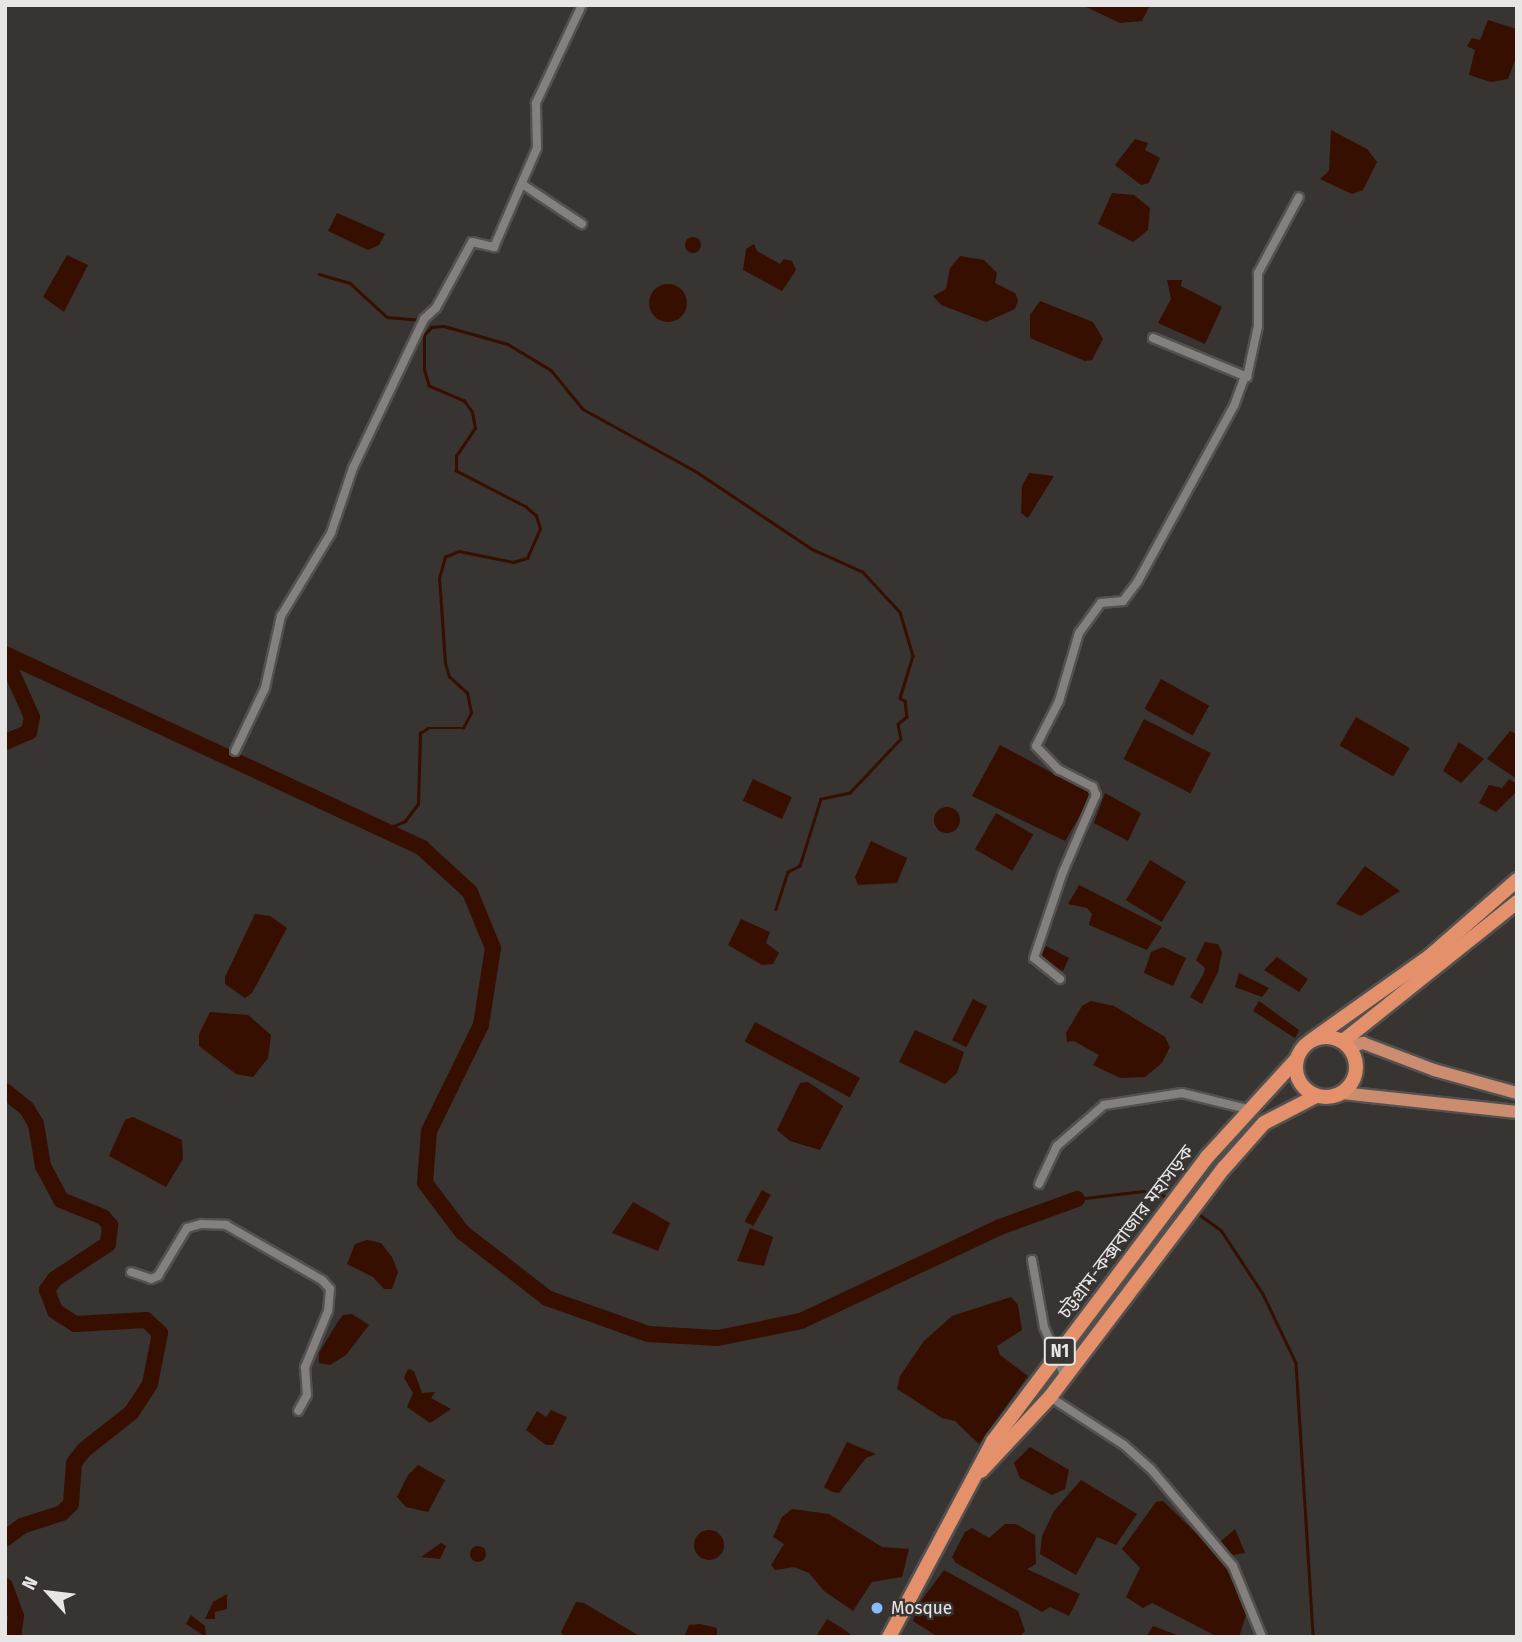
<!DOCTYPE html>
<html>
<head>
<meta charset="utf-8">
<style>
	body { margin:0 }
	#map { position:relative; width:1522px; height:1642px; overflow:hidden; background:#373432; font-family:"Fira Sans Condensed","Noto Sans Bengali",sans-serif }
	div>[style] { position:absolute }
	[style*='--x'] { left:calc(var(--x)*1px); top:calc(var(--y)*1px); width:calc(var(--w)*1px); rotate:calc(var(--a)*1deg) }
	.water>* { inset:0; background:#360f00; transform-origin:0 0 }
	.round { border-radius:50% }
	.stream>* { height:2.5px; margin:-1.25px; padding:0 1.25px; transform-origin:1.25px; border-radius:1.25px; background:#360f00 }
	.river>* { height:16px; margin:-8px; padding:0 8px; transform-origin:8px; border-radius:8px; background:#360f00 }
	.roads { filter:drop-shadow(2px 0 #53514f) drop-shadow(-2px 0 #53514f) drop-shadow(0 2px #53514f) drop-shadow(0 -2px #53514f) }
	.minor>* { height:8px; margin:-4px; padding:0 4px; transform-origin:4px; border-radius:4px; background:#84807e }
	.primary>* { height:12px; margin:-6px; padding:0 6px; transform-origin:6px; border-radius:6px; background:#cc8c70 }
	.trunk>* { height:14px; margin:-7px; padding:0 7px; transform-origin:7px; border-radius:7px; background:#e4906b }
	.trunk>.ring { margin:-7px; padding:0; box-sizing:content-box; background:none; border:14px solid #e4906b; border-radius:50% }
	.dots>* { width:19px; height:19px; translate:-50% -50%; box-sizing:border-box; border:4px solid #373432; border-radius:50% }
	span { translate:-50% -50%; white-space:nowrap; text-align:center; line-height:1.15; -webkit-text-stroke:5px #373432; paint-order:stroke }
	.shield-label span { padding:2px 5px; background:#373432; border:2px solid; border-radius:5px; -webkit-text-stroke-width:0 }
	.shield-label { font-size:18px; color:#e8e6e5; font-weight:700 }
	.street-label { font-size:19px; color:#e8e6e5 }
	.poi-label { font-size:19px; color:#e8e6e5 }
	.left { translate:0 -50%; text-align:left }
	.frame { position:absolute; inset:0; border:7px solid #e8e6e5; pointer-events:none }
	.north { position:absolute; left:14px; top:1558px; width:70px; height:70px; -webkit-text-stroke:5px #373432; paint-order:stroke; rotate:297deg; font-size:19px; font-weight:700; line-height:28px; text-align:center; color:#e8e6e5 }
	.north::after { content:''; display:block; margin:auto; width:24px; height:32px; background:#e8e6e5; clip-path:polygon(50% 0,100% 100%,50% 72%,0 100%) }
</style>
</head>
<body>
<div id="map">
	<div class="water">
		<div style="clip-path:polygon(1082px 5px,1150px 5px,1142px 21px,1120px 23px)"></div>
		<div style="clip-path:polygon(1488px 20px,1517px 29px,1517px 55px,1508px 79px,1491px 82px,1469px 75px,1475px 50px,1467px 46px,1472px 38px,1480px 40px)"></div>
		<div style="clip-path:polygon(1331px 130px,1367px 149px,1377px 162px,1363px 190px,1352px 194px,1320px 179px,1329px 171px)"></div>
		<div style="clip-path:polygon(1135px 139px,1148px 143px,1145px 150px,1160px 158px,1149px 183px,1141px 185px,1115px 165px)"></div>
		<div style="clip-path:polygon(1112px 193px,1134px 195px,1150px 208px,1148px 230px,1133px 242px,1098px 224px)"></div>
		<div style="clip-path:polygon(337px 213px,385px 234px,379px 245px,368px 250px,328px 231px)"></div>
		<div class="round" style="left:685px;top:237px;width:16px;height:16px"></div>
		<div style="clip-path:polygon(754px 244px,757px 251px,780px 264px,784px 259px,792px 261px,796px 270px,782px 291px,743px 270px,746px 249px)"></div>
		<div style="clip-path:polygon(67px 255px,88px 265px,64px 312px,43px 297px)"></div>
		<div style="clip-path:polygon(960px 256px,984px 260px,997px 273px,995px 283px,1015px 293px,1018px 300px,1015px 309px,986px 322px,941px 305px,933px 296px,946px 289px,950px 268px)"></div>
		<div style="clip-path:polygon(1167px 280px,1182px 280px,1181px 286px,1222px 307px,1205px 344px,1158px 323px,1171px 299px)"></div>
		<div class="round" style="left:649px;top:284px;width:38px;height:38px"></div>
		<div style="clip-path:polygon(1040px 301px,1093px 322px,1103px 339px,1092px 360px,1085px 361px,1030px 338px,1030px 315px)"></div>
		<div style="clip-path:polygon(1029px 473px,1054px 476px,1028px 518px,1021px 513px,1022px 486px)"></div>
		<div style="left:1161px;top:679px;width:55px;height:34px;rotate:29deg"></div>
		<div style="left:1356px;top:717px;width:62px;height:33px;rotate:30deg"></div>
		<div style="left:1144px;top:719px;width:75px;height:45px;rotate:27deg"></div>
		<div style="clip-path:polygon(1510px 731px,1517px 734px,1517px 779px,1487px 759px)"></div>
		<div style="clip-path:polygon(1459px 742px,1484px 759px,1461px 783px,1443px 771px)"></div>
		<div style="clip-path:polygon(1000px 745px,1088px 792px,1091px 797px,1065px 841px,972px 796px)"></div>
		<div style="left:753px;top:779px;width:43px;height:24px;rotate:25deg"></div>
		<div style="clip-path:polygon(1509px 779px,1517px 784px,1517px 791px,1496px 812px,1479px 803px,1489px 785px,1502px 788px)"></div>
		<div style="clip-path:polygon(1105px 793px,1141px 813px,1128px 841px,1094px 823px)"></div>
		<div class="round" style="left:934px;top:807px;width:26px;height:26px"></div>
		<div style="left:996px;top:813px;width:43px;height:42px;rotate:30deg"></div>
		<div style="clip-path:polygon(871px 841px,907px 858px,897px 883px,858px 885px,855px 877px)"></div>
		<div style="left:1150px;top:860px;width:42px;height:47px;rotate:31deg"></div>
		<div style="clip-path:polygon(1365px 866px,1400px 891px,1361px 916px,1336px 904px)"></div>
		<div style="clip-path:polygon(1079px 885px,1162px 927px,1147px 950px,1089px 925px,1092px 914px,1087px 908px,1068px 904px)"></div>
		<div style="clip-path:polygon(255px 914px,270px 916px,287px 928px,252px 993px,245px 998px,225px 984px,225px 977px)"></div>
		<div style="clip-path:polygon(741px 919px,770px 932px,766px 943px,779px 953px,773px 964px,762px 965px,728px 945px)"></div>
		<div style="clip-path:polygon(1205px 942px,1218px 944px,1222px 952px,1218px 972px,1202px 1004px,1190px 997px,1203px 975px,1205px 968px,1196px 960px)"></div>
		<div style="clip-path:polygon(1046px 946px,1069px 958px,1063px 971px,1048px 964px,1041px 955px)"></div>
		<div style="clip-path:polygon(1163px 947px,1186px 958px,1173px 986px,1144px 973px,1151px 952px)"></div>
		<div style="clip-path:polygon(1277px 957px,1308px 979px,1299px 992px,1264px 970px)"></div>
		<div style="clip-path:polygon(1239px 973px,1269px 988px,1262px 997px,1235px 987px)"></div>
		<div style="left:973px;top:999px;width:16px;height:46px;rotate:27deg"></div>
		<div style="clip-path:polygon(1091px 1001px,1114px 1006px,1165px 1037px,1170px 1047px,1162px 1063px,1145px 1077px,1120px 1078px,1093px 1065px,1099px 1055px,1074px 1041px,1067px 1042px,1066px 1033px,1082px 1006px)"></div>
		<div style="clip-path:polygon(1259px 1001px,1299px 1030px,1295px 1038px,1253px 1011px)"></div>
		<div style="clip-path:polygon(210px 1012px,248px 1015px,271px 1035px,268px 1058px,253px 1077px,236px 1074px,199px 1046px,199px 1034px)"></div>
		<div style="left:755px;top:1022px;width:119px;height:22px;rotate:28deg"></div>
		<div style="clip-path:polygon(915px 1030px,964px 1052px,957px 1073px,945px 1084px,899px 1062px)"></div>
		<div style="clip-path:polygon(808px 1082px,843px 1106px,820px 1150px,790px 1141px,777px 1130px,800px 1083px)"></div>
		<div style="clip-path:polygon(133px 1117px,182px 1140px,183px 1159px,166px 1187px,109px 1156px,125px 1120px)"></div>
		<div style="left:762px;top:1190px;width:10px;height:36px;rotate:29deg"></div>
		<div style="clip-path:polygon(633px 1202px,670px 1223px,658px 1251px,612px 1233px)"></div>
		<div style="clip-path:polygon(750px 1228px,773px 1237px,764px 1266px,737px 1261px)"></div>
		<div style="clip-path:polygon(367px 1240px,381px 1243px,392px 1257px,398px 1272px,392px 1289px,384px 1289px,373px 1277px,347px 1264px,355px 1244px)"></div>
		<div style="clip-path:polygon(1011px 1297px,1018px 1305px,1022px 1330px,997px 1346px,1000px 1355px,1028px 1376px,979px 1444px,955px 1421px,942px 1418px,897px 1389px,900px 1376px,924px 1341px,952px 1316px)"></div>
		<div style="clip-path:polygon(352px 1314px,369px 1325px,346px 1355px,330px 1365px,319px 1363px,319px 1353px,337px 1323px,343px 1315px)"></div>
		<div style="clip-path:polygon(408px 1369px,414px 1371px,422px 1393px,435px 1392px,431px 1398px,451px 1409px,430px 1423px,407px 1407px,413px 1393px,404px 1378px)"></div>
		<div style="clip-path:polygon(551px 1410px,567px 1417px,553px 1445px,546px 1445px,526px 1430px,537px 1411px,546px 1417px)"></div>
		<div style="clip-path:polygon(847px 1442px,876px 1454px,866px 1458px,839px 1493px,832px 1492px,824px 1487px)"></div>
		<div style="clip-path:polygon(1030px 1447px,1069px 1470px,1065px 1489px,1052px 1495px,1020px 1478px,1014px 1463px)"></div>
		<div style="clip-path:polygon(418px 1465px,445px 1480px,428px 1512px,406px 1507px,397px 1497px,408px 1475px)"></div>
		<div style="clip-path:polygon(1081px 1480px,1137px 1514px,1116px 1545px,1097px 1537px,1076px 1575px,1040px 1554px,1042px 1536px,1054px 1511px)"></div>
		<div style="clip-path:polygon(1163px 1501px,1230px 1566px,1246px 1615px,1239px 1637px,1218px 1637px,1152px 1603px,1143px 1608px,1126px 1597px,1140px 1568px,1122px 1549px,1156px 1502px)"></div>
		<div style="clip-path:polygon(792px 1509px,829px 1514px,882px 1547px,909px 1549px,902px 1577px,872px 1582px,853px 1611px,824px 1591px,809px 1573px,794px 1567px,775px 1570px,771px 1565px,784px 1544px,773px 1537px,782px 1517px)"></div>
		<div style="clip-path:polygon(1005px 1524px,1016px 1524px,1035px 1535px,1036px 1564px,1027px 1569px,1080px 1594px,1069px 1616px,1050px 1607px,1042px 1612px,956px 1563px,952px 1557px,965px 1532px,972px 1528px,989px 1538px)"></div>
		<div style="clip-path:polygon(1235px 1529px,1245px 1553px,1232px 1555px,1220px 1542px)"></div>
		<div class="round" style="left:694px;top:1530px;width:30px;height:30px"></div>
		<div style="clip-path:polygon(441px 1543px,446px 1546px,440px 1559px,421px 1557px)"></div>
		<div class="round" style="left:470px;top:1546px;width:16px;height:16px"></div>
		<div style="clip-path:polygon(944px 1570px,1018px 1611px,1025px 1631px,1019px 1637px,938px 1637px,913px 1621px,918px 1605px)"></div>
		<div style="clip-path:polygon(227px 1594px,227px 1609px,215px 1612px,215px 1619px,205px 1619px,213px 1602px)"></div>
		<div style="clip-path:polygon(576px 1602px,584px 1603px,641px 1637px,564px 1637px,561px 1632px)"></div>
		<div style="clip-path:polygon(191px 1615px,205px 1626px,206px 1637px,186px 1624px)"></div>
		<div style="clip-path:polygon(827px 1619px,842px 1628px,854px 1637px,816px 1637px)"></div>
		<div style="clip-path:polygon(700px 1624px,717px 1628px,717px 1637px,684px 1637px,689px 1625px)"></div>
		<div style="clip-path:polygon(1153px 1626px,1169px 1632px,1182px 1637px,1146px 1637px)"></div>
	</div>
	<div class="stream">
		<div style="--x:319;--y:274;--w:32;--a:16"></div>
		<div style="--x:350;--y:283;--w:50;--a:42.6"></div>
		<div style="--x:387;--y:317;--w:35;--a:5"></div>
		<div style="--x:425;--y:334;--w:9;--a:-49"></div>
		<div style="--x:431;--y:327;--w:13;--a:-4"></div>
		<div style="--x:444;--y:326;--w:66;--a:15.7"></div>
		<div style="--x:508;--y:344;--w:50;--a:31.2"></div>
		<div style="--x:551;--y:370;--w:50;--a:50.6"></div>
		<div style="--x:583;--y:409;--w:130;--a:28.9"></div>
		<div style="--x:697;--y:472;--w:138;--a:33.8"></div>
		<div style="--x:812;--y:549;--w:56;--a:24.3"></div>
		<div style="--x:863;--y:572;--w:54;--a:47.2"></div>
		<div style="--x:900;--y:612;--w:46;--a:73.5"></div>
		<div style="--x:913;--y:656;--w:44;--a:107.2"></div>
		<div style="--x:900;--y:698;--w:6;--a:31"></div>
		<div style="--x:905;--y:701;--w:16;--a:83"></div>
		<div style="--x:907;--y:717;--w:11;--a:142"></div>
		<div style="--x:898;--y:724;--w:15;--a:79"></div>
		<div style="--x:901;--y:739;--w:74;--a:133.4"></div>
		<div style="--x:850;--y:793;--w:30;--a:168"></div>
		<div style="--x:821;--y:799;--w:70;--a:107.4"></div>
		<div style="--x:800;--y:866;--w:13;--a:153"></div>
		<div style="--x:788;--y:872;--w:39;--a:108"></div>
		<div style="--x:384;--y:830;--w:23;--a:-23"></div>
		<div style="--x:405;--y:821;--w:21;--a:-53"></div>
		<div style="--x:418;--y:804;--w:71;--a:-88.4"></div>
		<div style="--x:420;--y:733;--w:9;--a:-32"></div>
		<div style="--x:428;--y:728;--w:35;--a:0"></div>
		<div style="--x:463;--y:728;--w:17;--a:-62"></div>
		<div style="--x:471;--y:713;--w:20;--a:-101"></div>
		<div style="--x:467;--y:693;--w:24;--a:-138"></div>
		<div style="--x:449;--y:677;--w:15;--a:-106"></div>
		<div style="--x:445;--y:663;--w:85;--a:-94"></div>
		<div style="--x:439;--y:578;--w:22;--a:-74"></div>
		<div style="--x:445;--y:557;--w:15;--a:-23"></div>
		<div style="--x:459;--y:551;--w:55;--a:11.5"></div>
		<div style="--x:513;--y:562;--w:15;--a:-16"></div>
		<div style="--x:527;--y:558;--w:32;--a:-66"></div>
		<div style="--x:540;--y:529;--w:14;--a:-107"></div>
		<div style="--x:536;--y:516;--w:13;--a:-138"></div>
		<div style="--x:526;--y:507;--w:79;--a:-152.8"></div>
		<div style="--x:456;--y:471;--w:15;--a:-90"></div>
		<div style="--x:456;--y:456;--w:34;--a:-56"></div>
		<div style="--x:475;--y:428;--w:16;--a:-101"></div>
		<div style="--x:472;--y:412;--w:14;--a:-126"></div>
		<div style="--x:464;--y:401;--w:38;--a:-157"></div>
		<div style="--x:429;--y:386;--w:17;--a:-107"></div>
		<div style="--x:424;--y:370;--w:43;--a:-90"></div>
		<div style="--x:1077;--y:1199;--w:66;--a:-6.9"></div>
		<div style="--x:1143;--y:1191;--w:27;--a:13"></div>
		<div style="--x:1196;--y:1212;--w:31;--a:36"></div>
		<div style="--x:1221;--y:1230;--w:77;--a:56.7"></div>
		<div style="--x:1263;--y:1294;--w:76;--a:64.4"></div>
		<div style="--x:1296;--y:1363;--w:275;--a:86.4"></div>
	</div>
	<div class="river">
		<div style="--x:5;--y:654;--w:460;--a:24.9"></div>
		<div style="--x:422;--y:848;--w:65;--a:42.5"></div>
		<div style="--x:470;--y:892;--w:61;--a:67.7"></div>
		<div style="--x:493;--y:948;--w:78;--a:98.9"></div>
		<div style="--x:481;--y:1025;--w:118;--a:116.1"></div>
		<div style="--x:429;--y:1131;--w:52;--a:94.4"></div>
		<div style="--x:425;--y:1183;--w:61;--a:52.9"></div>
		<div style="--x:462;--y:1232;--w:108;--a:37.8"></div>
		<div style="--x:547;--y:1298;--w:107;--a:19.6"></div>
		<div style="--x:648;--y:1334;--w:70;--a:3.3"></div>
		<div style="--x:718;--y:1338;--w:85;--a:-11.6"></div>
		<div style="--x:801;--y:1321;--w:220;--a:-25.3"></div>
		<div style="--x:1000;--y:1227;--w:82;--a:-20"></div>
		<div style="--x:5;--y:657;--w:66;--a:65.8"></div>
		<div style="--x:32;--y:717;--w:15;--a:101"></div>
		<div style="--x:29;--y:732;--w:26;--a:157"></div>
		<div style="--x:5;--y:1091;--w:28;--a:39"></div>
		<div style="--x:27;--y:1109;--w:17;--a:59"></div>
		<div style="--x:36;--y:1124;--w:43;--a:80.5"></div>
		<div style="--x:43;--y:1166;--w:38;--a:62"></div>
		<div style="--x:61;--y:1200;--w:45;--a:22"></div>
		<div style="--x:103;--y:1217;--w:11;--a:49"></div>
		<div style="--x:110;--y:1225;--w:19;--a:96"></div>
		<div style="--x:108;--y:1244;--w:64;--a:146.6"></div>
		<div style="--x:55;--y:1279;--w:14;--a:126"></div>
		<div style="--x:47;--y:1290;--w:22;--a:69"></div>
		<div style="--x:55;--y:1311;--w:24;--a:33"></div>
		<div style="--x:75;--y:1324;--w:71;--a:-3.2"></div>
		<div style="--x:146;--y:1320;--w:19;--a:43"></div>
		<div style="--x:160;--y:1333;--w:52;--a:101.1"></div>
		<div style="--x:150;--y:1384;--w:33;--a:123"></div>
		<div style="--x:132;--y:1412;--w:61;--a:141.6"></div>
		<div style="--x:84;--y:1450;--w:16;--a:128"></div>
		<div style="--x:74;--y:1463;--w:41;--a:94.2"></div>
		<div style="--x:71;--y:1504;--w:13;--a:135"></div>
		<div style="--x:62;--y:1513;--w:42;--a:162"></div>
		<div style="--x:22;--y:1526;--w:21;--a:143"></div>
		<div style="--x:5;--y:1586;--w:32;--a:70"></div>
		<div style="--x:16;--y:1616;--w:21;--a:98"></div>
	</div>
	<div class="roads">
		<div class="minor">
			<div style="--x:522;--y:184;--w:72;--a:33.7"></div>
			<div style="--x:1153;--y:338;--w:102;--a:22.5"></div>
			<div style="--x:1247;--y:377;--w:52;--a:-77.8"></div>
			<div style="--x:1258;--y:326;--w:53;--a:-90"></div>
			<div style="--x:1258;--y:273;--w:86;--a:-61.7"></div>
			<div style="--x:235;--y:751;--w:70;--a:-64.5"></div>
			<div style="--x:265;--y:688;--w:74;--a:-77.5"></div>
			<div style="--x:281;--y:616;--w:97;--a:-58.9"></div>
			<div style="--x:331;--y:533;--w:69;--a:-71.3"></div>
			<div style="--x:353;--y:468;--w:165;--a:-64.5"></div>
			<div style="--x:424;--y:319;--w:16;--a:-43"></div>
			<div style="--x:436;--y:308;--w:75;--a:-61.4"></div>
			<div style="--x:472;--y:242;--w:23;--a:13"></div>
			<div style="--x:494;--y:247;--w:108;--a:-66.5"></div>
			<div style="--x:537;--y:148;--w:45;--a:-91.3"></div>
			<div style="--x:536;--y:103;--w:108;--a:-64.9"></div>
			<div style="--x:1060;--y:979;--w:33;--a:-141"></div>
			<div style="--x:1034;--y:958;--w:91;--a:-71.4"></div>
			<div style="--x:1063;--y:872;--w:84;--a:-66.8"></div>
			<div style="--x:1096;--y:795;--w:9;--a:-111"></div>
			<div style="--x:1093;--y:787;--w:38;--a:-153"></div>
			<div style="--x:1059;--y:770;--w:33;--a:-134"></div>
			<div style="--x:1036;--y:746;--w:51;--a:-62.9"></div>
			<div style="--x:1059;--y:701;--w:71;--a:-73.6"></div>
			<div style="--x:1079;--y:633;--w:37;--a:-54"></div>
			<div style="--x:1101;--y:603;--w:22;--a:-5"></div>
			<div style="--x:1123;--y:601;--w:25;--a:-53"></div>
			<div style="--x:1138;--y:581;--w:200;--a:-61.3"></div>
			<div style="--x:1234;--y:406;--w:29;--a:-70"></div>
			<div style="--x:1039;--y:1184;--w:42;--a:-64.7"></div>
			<div style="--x:1057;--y:1146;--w:62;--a:-41.1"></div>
			<div style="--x:1104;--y:1105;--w:79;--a:-8.7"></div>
			<div style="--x:1182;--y:1093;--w:71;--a:13.8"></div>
			<div style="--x:1032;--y:1260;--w:68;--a:79.8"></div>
			<div style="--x:1044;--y:1327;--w:54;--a:67.2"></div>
			<div style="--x:131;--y:1272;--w:21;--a:19"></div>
			<div style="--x:151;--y:1279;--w:8;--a:-23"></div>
			<div style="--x:158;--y:1276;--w:56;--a:-58.9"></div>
			<div style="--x:187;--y:1228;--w:15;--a:-16"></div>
			<div style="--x:201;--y:1224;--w:25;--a:2"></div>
			<div style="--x:226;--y:1225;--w:111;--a:29.8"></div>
			<div style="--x:322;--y:1280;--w:12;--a:48"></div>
			<div style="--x:330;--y:1289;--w:22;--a:95"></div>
			<div style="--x:328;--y:1311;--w:61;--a:112.3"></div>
			<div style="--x:305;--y:1367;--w:28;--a:86"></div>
			<div style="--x:307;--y:1395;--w:18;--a:119"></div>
			<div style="--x:1050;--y:1397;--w:88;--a:33"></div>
			<div style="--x:1124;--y:1445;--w:36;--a:42"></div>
			<div style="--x:1151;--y:1469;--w:127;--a:49.8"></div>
			<div style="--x:1233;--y:1566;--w:77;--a:67.8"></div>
		</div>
		<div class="primary">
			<div style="--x:1348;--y:1047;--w:16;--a:-15"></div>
			<div style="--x:1363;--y:1043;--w:76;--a:20.8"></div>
			<div style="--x:1434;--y:1070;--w:86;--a:15.5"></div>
			<div style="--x:1342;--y:1093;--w:176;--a:6.2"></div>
		</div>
		<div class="trunk">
			<div class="ring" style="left:1296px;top:1037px;width:46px;height:46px"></div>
			<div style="--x:1312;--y:1040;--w:145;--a:-35.4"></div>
			<div style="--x:1430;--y:956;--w:116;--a:-41.1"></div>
			<div style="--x:1343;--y:1041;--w:223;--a:-38.6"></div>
			<div style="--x:981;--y:1471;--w:101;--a:-47"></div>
			<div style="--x:1050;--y:1397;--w:288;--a:-52.8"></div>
			<div style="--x:1224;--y:1168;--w:60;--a:-48.4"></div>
			<div style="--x:1264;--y:1123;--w:59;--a:-27.4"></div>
			<div style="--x:889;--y:1637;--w:222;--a:-62"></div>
			<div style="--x:993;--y:1441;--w:356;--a:-53"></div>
			<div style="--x:1207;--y:1157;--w:132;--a:-47.5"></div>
		</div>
	</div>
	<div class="dots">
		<div style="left:877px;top:1608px;background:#87bbfb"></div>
	</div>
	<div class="shield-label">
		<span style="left:1060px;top:1351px">N1</span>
	</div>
	<div class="street-label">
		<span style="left:1126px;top:1232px;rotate:-53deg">চট্টগ্রাম-কক্সবাজার মহাসড়ক</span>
	</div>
	<div class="poi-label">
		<span class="left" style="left:891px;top:1608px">Mosque</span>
	</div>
	<div class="frame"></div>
	<div class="north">N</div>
</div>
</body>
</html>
